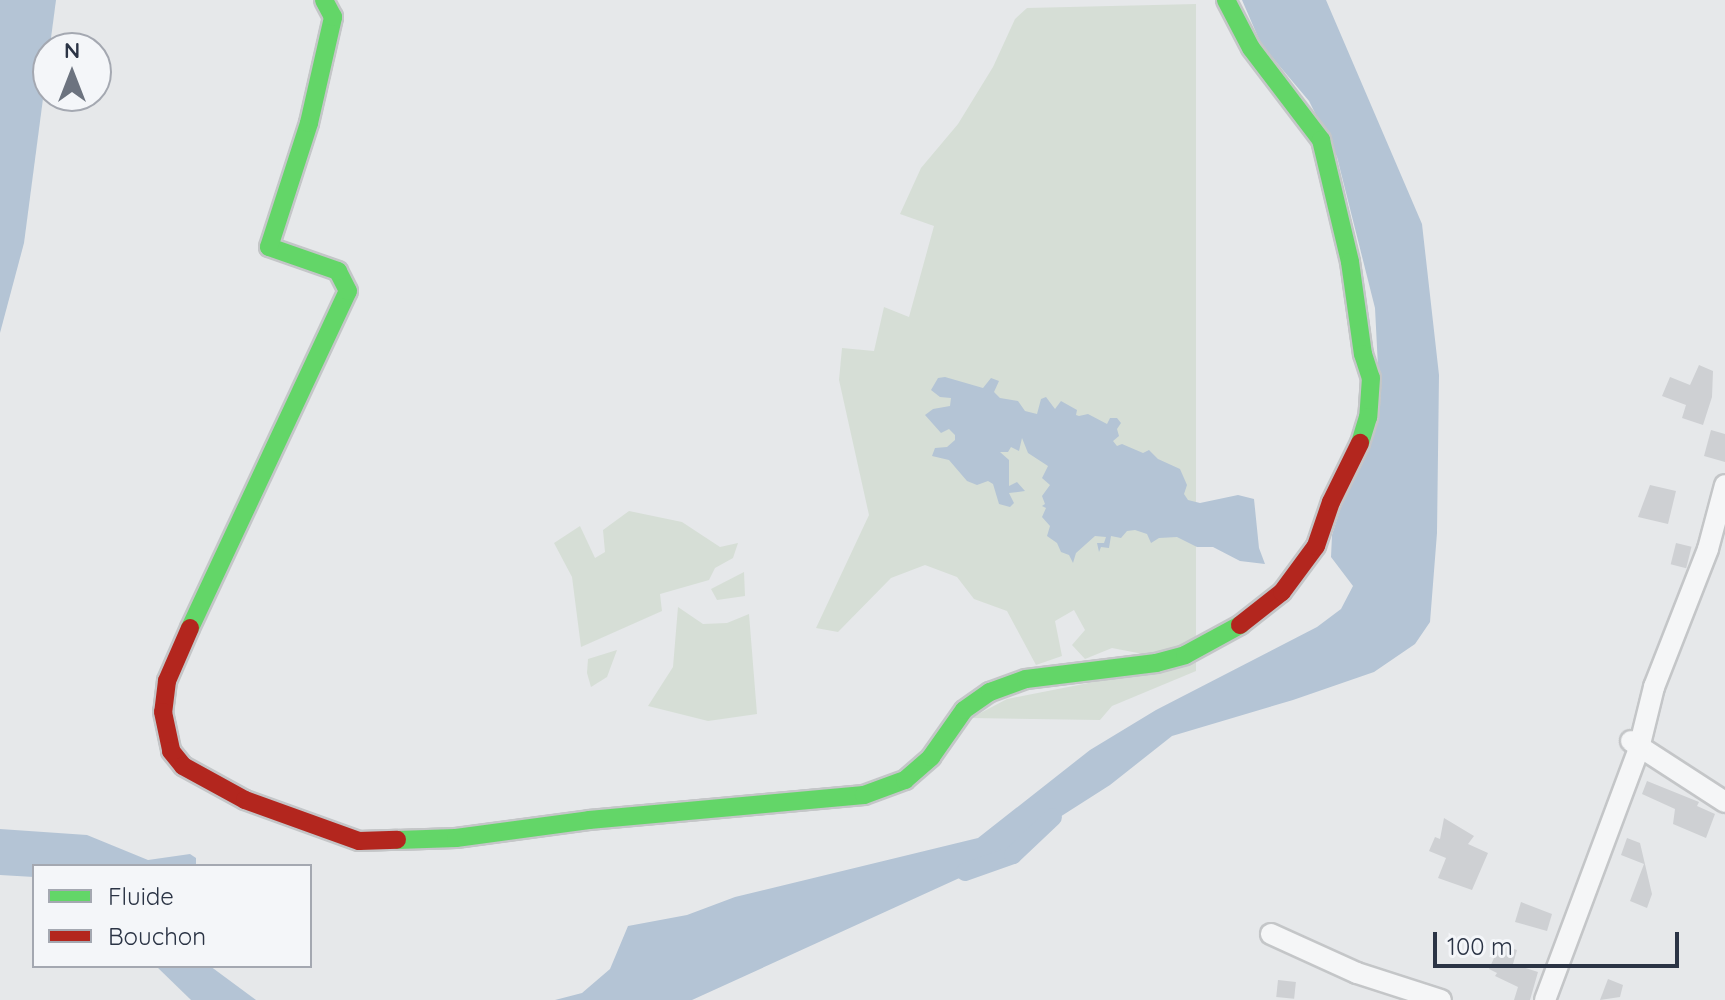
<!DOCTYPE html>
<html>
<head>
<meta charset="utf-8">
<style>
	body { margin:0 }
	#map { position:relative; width:1725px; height:1000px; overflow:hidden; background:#e6e8ea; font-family:Quicksand,sans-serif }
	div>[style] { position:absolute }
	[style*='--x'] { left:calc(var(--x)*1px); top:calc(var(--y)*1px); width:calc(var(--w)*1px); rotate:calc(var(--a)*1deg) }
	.green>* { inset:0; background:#d6ded6 }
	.water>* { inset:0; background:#b4c4d5 }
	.canal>* { height:18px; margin:-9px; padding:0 9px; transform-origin:9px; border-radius:9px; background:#b4c4d5 }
	.building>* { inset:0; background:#ced0d3; transform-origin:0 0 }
	.roads { filter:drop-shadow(2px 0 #c4c6c8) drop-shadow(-2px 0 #c4c6c8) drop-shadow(0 2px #c4c6c8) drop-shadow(0 -2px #c4c6c8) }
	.street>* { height:20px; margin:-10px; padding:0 10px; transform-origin:10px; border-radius:10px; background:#f5f6f7 }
	.fast>* { height:18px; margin:-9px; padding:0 9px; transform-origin:9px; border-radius:9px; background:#63d668 }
	.jam>* { height:18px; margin:-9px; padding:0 9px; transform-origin:9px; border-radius:9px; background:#b3261e }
	span { translate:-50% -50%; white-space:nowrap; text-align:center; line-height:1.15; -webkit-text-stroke:8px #f4f6f9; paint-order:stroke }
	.legend { position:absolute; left:32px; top:864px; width:280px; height:104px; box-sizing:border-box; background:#f4f6f9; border:2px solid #a4a8b1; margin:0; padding:10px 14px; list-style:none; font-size:24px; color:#2b3445 }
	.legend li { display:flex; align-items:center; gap:16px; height:40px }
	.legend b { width:40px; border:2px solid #a4a8b1 }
	.north { position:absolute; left:32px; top:32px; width:80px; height:80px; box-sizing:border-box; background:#f4f6f9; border:2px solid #a4a8b1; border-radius:50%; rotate:0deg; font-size:22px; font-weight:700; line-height:32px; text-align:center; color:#2b3445 }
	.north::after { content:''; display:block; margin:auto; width:28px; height:36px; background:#6c737f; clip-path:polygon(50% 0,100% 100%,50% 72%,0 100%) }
	.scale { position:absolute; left:1433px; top:932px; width:246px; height:36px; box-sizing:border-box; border:4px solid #2b3445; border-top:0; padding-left:10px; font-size:24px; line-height:28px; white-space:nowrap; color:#2b3445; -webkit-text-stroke:6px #f4f6f9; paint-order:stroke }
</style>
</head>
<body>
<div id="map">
	<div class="green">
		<div style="clip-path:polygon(1196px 4px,1196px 671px,1112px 706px,1100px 720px,971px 718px,1007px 699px,1119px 677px,1143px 654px,1112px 648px,1085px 659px,1072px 645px,1085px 630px,1074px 610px,1055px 621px,1062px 656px,1036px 665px,1007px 611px,974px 599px,957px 577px,925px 565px,891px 578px,838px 632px,816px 628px,869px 515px,839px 380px,842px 348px,874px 351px,884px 307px,909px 317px,934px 226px,900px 214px,921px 168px,958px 124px,993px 67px,1015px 19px,1027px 8px)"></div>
		<div style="clip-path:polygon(629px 511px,682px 522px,720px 547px,738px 543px,733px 558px,715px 568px,709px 580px,660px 594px,662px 611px,581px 647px,572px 577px,554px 543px,580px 526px,595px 558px,605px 552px,603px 530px)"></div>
		<div style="clip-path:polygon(744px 572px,745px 596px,717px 600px,711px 589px)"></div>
		<div style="clip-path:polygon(678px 607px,703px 624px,727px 623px,749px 614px,757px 714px,708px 721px,648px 706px,673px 667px)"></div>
		<div style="clip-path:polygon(617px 650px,607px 677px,591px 687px,587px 673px,588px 659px)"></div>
	</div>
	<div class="water">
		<div style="clip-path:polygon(0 0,56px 0,24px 243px,0 333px)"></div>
		<div style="clip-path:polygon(1242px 0,1326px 0,1422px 224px,1439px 375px,1437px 533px,1430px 622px,1415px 644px,1374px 672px,1293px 700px,1172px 736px,1110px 785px,977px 870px,692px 1000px,555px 1000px,582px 993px,610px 969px,628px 926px,687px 915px,735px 897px,978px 838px,1090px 750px,1156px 710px,1317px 627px,1341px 609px,1353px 586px,1331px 557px,1332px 535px,1379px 387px,1375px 308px,1337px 157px,1309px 101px,1261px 44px)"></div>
		<div style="clip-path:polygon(945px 377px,983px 388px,991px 378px,999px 381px,994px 392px,1000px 398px,1018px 401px,1025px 411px,1037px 414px,1041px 399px,1046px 397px,1055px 409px,1061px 401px,1077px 410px,1076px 415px,1079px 416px,1088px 414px,1107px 424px,1110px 418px,1117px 418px,1121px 423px,1117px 429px,1119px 436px,1113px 441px,1117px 446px,1122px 444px,1143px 453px,1149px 450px,1158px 459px,1180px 469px,1187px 485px,1184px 494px,1188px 500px,1200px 503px,1238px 495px,1254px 499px,1259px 548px,1265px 564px,1240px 561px,1213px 547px,1197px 547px,1177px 537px,1159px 538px,1151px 543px,1147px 534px,1135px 530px,1127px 531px,1121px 538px,1111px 536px,1109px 548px,1101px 547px,1099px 552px,1097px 543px,1104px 543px,1106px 537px,1095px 536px,1076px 553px,1073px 563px,1069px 555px,1061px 552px,1057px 543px,1047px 536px,1050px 526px,1042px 517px,1046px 508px,1042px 506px,1045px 504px,1042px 496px,1050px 485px,1042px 478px,1048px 466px,1028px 453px,1022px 438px,1019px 451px,1011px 447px,1008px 452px,1000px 452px,1009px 460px,1009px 486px,1017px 482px,1025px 491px,1009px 493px,1014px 503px,1010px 507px,999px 504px,993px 484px,988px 481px,977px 485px,967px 481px,949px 460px,932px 456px,935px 448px,947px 447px,955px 440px,955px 435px,949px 429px,941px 433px,925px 415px,933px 409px,950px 406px,951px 398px,940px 397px,931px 390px,938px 378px)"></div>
		<div style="clip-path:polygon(0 829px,87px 835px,148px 860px,190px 854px,196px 858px,196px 866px,34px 866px,34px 877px,0 875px)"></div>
		<div style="clip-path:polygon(156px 966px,210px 966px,256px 1000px,191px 1000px)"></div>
	</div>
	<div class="canal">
		<div style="--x:965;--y:872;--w:51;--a:-19.5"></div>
		<div style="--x:1013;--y:855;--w:55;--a:-43.5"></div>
	</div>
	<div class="building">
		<div style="clip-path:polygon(1699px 365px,1713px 371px,1712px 397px,1703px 425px,1682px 418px,1686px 405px,1662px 396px,1670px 377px,1690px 385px)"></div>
		<div style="clip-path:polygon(1711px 430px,1725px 434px,1725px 462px,1704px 456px)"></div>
		<div style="clip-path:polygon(1650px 485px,1676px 491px,1668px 524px,1638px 517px)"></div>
		<div style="left:1676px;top:543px;width:16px;height:22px;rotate:14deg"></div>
		<div style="clip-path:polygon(1647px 781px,1699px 802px,1697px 806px,1715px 814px,1706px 838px,1673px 824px,1675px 809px,1642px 794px)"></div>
		<div style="clip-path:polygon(1444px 818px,1474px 836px,1468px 844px,1488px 853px,1472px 890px,1438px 878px,1446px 858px,1429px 851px,1435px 837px,1440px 839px)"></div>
		<div style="clip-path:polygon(1627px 838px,1640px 843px,1652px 894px,1647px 908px,1630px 901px,1644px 864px,1621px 855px)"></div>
		<div style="clip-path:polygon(1521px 902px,1552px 914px,1547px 931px,1515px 922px)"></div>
		<div style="clip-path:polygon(1500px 945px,1517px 950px,1513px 964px,1538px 972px,1530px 1000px,1514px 1000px,1518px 987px,1495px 976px,1497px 973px,1489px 969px)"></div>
		<div style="clip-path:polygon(1608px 979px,1623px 985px,1620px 997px,1600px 1000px)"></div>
		<div style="left:1278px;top:980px;width:18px;height:17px;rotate:6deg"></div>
	</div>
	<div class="roads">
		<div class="street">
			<div style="--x:1631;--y:741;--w:112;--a:33"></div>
			<div style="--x:1271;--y:934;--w:94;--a:24.4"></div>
			<div style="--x:1357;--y:973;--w:88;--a:17.8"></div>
			<div style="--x:1545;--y:1000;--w:269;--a:-69.5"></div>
			<div style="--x:1639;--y:748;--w:63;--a:-76.2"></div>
			<div style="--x:1654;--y:687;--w:148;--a:-68.6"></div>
			<div style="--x:1708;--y:549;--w:66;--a:-75.1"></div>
		</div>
		<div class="fast">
			<div style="--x:1226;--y:0;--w:54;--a:62.5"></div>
			<div style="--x:1251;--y:48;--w:116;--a:52.7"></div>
			<div style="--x:1321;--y:140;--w:125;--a:76.6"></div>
			<div style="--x:1350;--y:262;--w:93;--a:82"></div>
			<div style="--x:1363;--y:354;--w:25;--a:72"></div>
			<div style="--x:1371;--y:378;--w:39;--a:94"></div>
			<div style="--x:1368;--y:417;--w:27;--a:107"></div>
			<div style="--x:190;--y:628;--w:372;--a:-64.9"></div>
			<div style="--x:348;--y:291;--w:22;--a:-117"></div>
			<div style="--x:338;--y:271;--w:73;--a:-160.8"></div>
			<div style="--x:269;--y:247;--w:130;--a:-72.1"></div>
			<div style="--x:309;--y:123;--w:109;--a:-77.2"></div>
			<div style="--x:333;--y:17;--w:19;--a:-118"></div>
			<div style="--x:397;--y:840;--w:59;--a:-1.9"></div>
			<div style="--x:456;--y:838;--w:134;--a:-7.7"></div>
			<div style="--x:589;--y:820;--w:276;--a:-5.2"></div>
			<div style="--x:864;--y:795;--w:44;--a:-20.1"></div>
			<div style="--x:905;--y:780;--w:35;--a:-41"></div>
			<div style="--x:931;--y:757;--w:57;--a:-54.9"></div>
			<div style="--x:964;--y:710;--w:32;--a:-35"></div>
			<div style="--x:990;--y:692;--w:38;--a:-20"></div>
			<div style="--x:1026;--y:679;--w:131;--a:-7"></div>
			<div style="--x:1156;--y:663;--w:30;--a:-15"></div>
			<div style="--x:1185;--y:655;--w:63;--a:-28.6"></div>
		</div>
		<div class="jam">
			<div style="--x:1240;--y:625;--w:53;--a:-38.2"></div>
			<div style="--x:1282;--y:592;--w:57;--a:-53.5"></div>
			<div style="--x:1316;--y:546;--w:46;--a:-71.2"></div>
			<div style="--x:1331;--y:502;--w:66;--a:-63.8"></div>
			<div style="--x:190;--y:628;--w:58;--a:113.5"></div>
			<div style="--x:167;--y:681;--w:31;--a:97"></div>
			<div style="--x:163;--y:712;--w:40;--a:78"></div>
			<div style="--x:171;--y:751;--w:19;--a:51"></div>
			<div style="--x:183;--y:766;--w:71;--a:28.7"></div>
			<div style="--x:245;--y:800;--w:121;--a:19.8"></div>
			<div style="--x:359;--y:841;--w:38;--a:-2"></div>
		</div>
	</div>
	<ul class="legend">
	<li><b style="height:10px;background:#63d668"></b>Fluide</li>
	<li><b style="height:10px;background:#b3261e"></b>Bouchon</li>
	</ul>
	<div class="north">N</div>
	<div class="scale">100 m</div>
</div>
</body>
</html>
